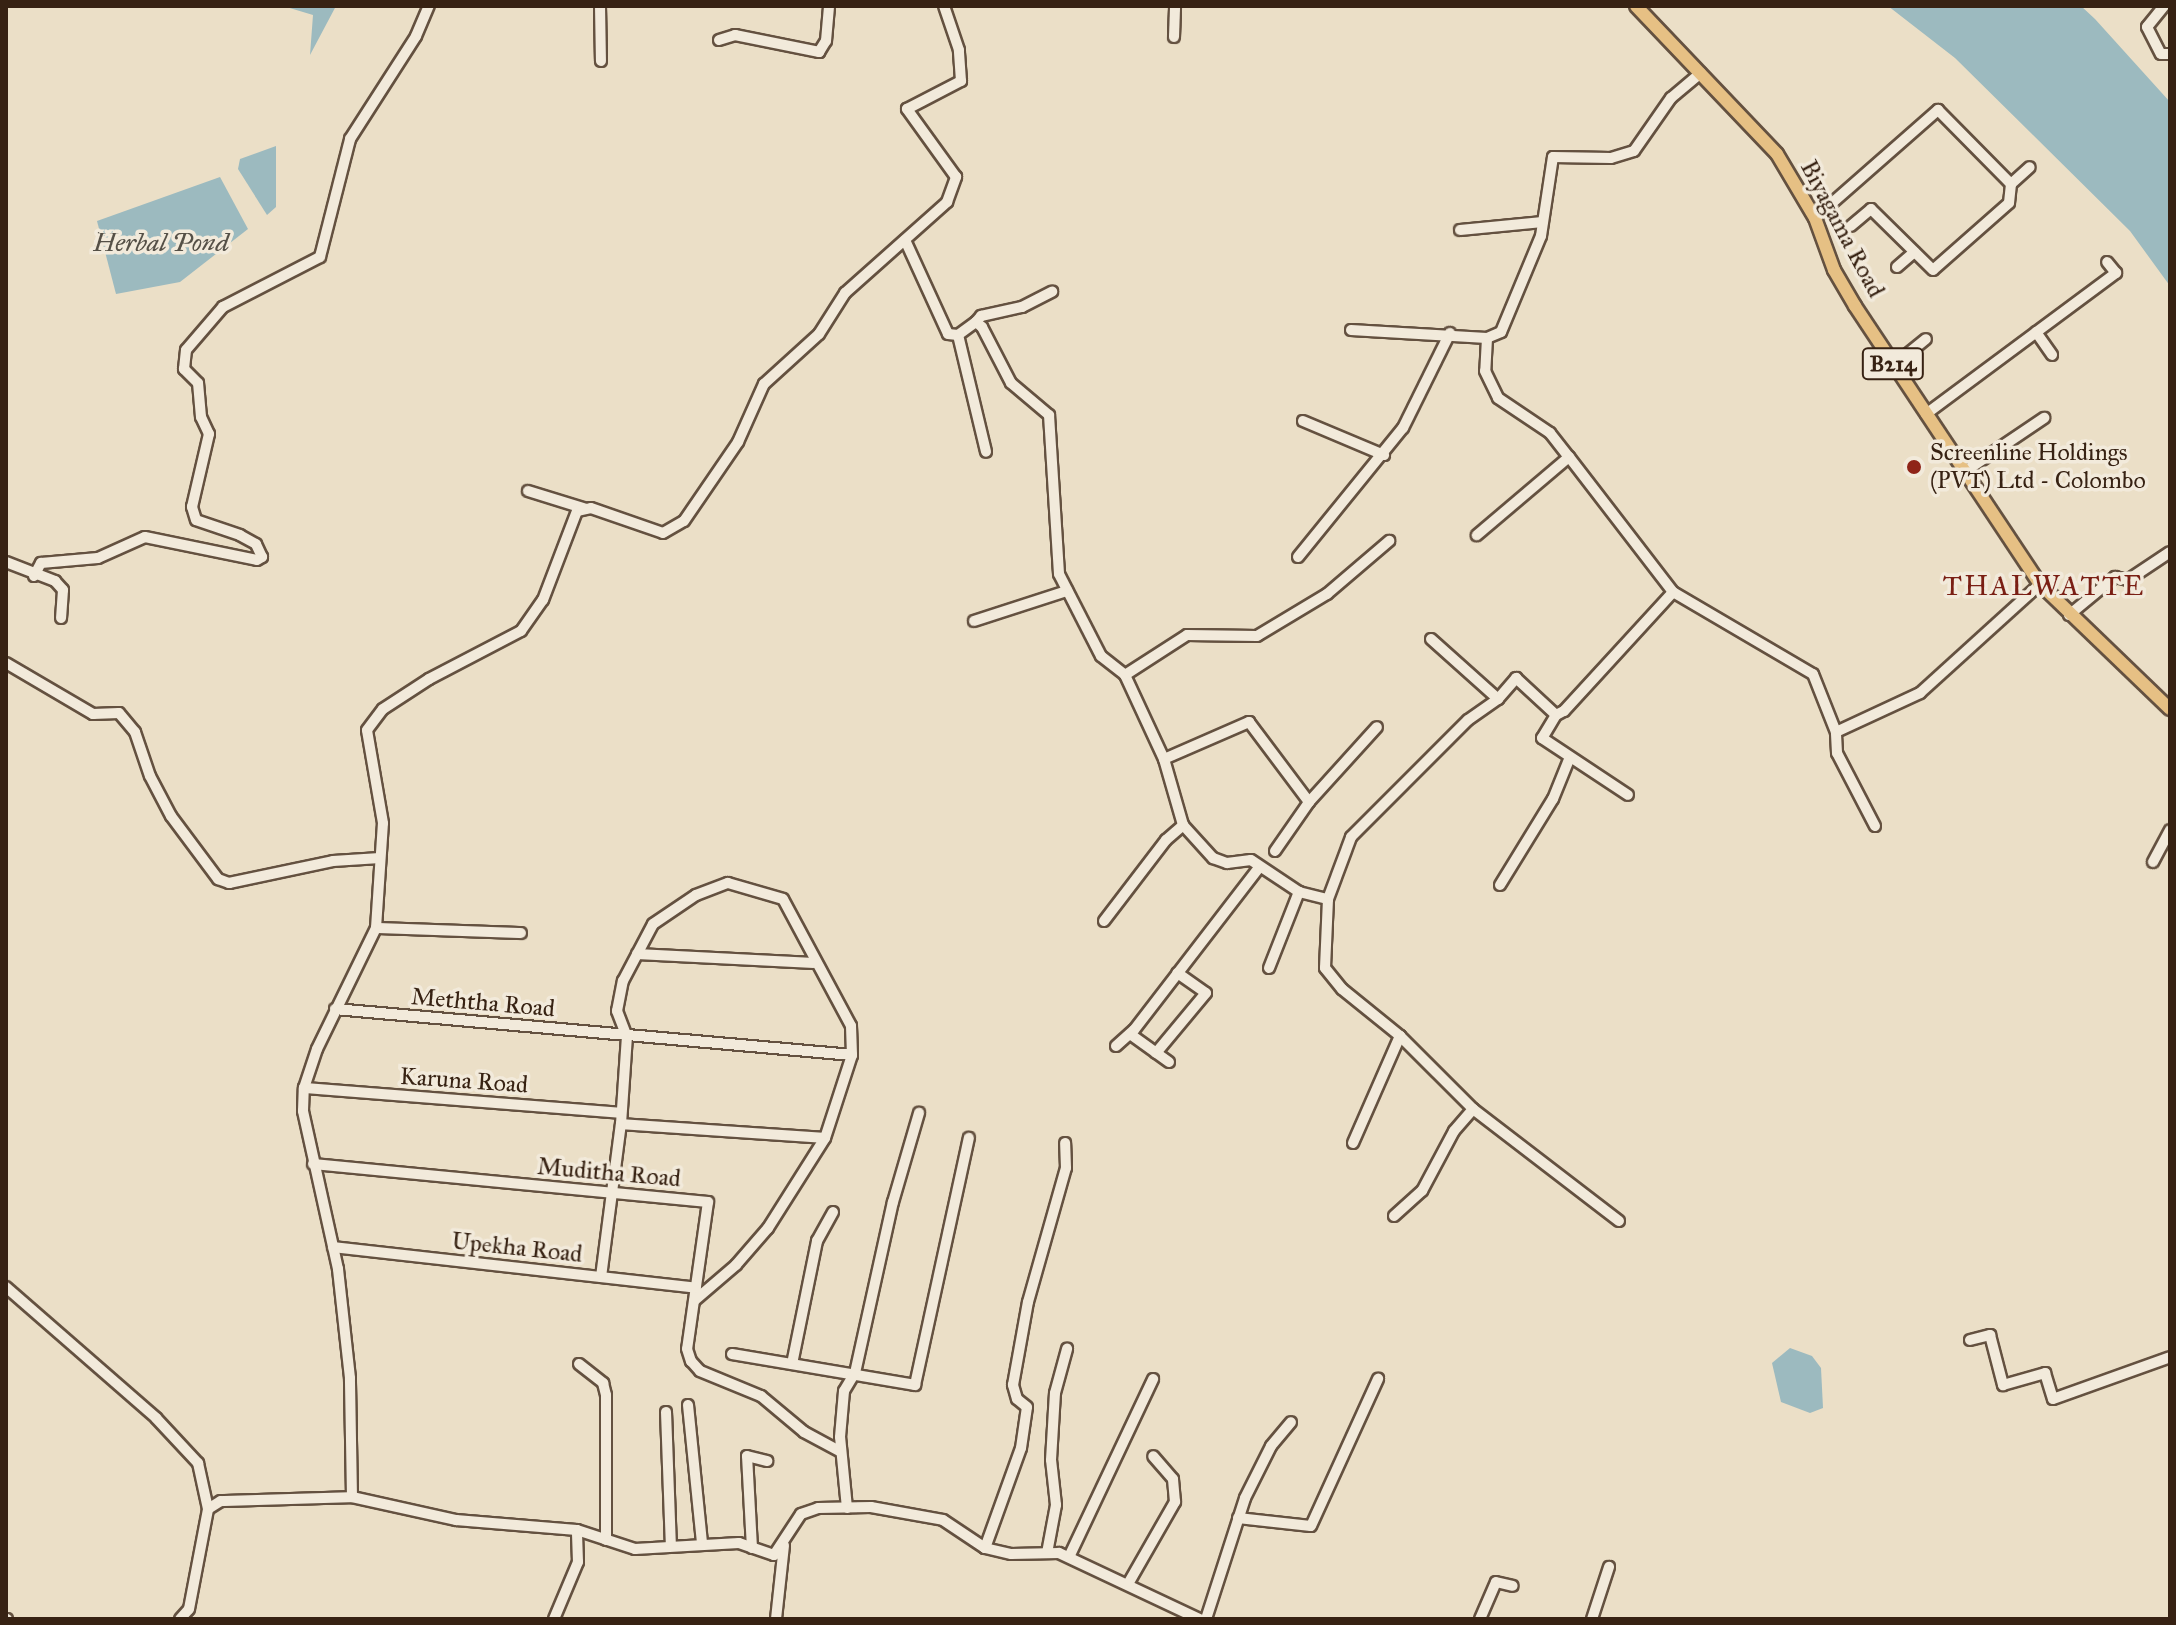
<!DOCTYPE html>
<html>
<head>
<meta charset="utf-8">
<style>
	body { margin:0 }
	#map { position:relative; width:2176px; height:1625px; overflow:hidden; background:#ebdfc7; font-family:"IM FELL Great Primer",serif }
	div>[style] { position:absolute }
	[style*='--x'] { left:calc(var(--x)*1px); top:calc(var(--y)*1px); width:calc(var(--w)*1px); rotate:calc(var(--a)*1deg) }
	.water>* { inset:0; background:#9cbabf }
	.roads { filter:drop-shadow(2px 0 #645140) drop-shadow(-2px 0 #645140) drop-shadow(0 2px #645140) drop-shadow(0 -2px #645140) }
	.minor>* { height:10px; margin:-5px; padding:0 5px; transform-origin:5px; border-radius:5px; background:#f2eadb }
	.major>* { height:12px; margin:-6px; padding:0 6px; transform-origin:6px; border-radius:6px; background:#e6c084 }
	.dots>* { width:22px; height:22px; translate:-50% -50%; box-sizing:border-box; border:4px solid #f2eadb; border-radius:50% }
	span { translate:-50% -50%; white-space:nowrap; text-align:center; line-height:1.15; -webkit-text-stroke:7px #f2eadb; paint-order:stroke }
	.shield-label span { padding:2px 6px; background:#f2eadb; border:2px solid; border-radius:6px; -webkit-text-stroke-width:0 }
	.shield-label { font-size:22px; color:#372213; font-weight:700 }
	.street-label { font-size:24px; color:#372213 }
	.poi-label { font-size:24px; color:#372213 }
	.left { translate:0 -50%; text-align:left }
	.water-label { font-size:26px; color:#555047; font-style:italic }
	.quarter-label { font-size:28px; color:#7a1f14; letter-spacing:2px }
	.frame { position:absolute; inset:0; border:8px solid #372213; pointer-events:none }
</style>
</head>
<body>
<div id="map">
	<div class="water">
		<div style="clip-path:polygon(283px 6px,336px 6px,310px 55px,313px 15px)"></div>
		<div style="clip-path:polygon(1888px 6px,2081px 6px,2095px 19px,2170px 102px,2170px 286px,2130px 231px,1955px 58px)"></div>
		<div style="clip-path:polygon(276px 146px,276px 207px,267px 215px,238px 169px,240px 159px)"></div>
		<div style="clip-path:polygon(220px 177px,248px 229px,180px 282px,116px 294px,97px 221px)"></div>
		<div style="clip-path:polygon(1790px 1348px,1812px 1356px,1821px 1368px,1823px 1408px,1810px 1413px,1781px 1402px,1772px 1363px)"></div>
	</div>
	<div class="roads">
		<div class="minor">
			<div style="--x:600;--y:6;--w:55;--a:89"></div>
			<div style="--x:2164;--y:6;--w:27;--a:129"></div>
			<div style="--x:2147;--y:27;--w:30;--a:63"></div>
			<div style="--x:2161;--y:54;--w:9;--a:0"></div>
			<div style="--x:1174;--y:37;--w:31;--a:-88"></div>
			<div style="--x:719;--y:40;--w:17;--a:-17"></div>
			<div style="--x:735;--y:35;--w:86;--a:11.4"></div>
			<div style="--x:819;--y:52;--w:13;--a:-58"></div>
			<div style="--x:826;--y:41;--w:35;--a:-85"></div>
			<div style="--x:2011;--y:184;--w:25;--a:-42"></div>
			<div style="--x:1815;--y:218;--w:164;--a:-41.3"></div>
			<div style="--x:1938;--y:110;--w:104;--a:45.4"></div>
			<div style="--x:2011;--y:184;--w:19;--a:96"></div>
			<div style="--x:2009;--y:203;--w:101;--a:138.6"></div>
			<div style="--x:1933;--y:270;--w:87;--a:-135.5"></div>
			<div style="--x:1871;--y:209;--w:26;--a:140"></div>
			<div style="--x:1460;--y:230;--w:83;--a:-5.5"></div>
			<div style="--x:905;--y:240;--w:103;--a:65.4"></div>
			<div style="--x:948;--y:334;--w:10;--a:6"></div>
			<div style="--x:958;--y:335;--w:22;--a:-36"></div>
			<div style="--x:976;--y:322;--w:8;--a:40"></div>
			<div style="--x:982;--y:327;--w:63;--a:62.6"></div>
			<div style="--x:1011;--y:383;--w:50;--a:40.1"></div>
			<div style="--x:1049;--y:415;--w:159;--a:86.4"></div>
			<div style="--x:1059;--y:574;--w:92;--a:62.9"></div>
			<div style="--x:1101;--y:656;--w:31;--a:38"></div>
			<div style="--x:1125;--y:675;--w:93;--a:65.1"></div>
			<div style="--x:1164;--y:759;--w:69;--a:73.9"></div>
			<div style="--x:1183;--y:825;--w:45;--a:47.7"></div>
			<div style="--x:1213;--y:858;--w:15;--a:20"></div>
			<div style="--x:1227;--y:863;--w:24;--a:-7"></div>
			<div style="--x:1251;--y:860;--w:58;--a:33.7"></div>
			<div style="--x:1299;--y:892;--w:30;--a:14"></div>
			<div style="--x:1328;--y:899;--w:66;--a:-69.6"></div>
			<div style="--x:1351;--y:837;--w:165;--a:-45"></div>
			<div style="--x:1468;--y:720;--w:37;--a:-35"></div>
			<div style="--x:1498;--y:699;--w:28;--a:-49"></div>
			<div style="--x:1516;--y:678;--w:54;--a:42.8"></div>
			<div style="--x:1556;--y:715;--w:9;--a:-27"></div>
			<div style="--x:1564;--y:711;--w:161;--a:-47.5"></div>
			<div style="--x:1673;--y:592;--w:170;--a:-127.6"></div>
			<div style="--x:1569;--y:457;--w:121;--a:139.7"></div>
			<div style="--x:1897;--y:267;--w:23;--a:-41"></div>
			<div style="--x:976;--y:322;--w:8;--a:-50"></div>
			<div style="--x:981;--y:316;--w:42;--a:-12.4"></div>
			<div style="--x:1022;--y:307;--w:34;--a:-27"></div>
			<div style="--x:1351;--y:330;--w:136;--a:3.4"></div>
			<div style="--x:1487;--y:338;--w:15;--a:-23"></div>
			<div style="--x:1501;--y:332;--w:104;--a:-67.4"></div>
			<div style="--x:1541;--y:236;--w:80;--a:-81.4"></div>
			<div style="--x:1553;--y:157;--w:58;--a:1"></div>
			<div style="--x:1611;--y:158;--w:24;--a:-17"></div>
			<div style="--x:1634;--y:151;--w:65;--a:-55.1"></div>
			<div style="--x:1671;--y:98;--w:39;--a:-40"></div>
			<div style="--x:2036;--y:332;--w:28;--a:55"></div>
			<div style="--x:958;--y:335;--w:120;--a:76.5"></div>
			<div style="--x:1487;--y:338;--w:33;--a:93"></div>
			<div style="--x:1485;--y:371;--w:30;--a:64"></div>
			<div style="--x:1498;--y:398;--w:63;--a:33.9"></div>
			<div style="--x:1550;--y:433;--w:31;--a:52"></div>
			<div style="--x:1894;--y:365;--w:41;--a:-39.1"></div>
			<div style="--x:1926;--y:414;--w:237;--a:-36.6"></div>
			<div style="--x:2116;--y:273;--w:14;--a:-129"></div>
			<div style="--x:1303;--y:421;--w:88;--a:22.8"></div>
			<div style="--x:1964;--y:472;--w:97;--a:-34"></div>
			<div style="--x:528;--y:491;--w:58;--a:17.2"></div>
			<div style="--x:1298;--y:557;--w:166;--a:-50.9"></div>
			<div style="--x:1403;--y:428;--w:106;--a:-63.7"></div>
			<div style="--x:6;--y:562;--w:53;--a:21.2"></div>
			<div style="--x:55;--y:581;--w:12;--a:48"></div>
			<div style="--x:63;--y:590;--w:28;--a:94"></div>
			<div style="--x:34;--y:576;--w:15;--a:-62"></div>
			<div style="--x:41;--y:563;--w:57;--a:-5"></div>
			<div style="--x:98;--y:558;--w:51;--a:-24.1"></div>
			<div style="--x:145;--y:537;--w:114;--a:11.6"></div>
			<div style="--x:257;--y:560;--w:6;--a:-31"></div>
			<div style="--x:262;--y:557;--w:14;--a:-115"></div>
			<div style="--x:256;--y:544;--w:18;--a:-151"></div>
			<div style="--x:240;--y:535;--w:46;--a:-161.2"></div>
			<div style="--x:196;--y:520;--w:14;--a:-107"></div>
			<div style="--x:192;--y:507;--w:75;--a:-76.9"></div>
			<div style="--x:209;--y:434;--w:19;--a:-115"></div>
			<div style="--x:201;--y:417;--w:34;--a:-95"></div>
			<div style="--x:198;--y:383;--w:20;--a:-135"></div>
			<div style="--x:184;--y:369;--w:19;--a:-84"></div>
			<div style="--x:186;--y:350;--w:57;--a:-49.3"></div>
			<div style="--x:223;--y:307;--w:109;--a:-27.3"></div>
			<div style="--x:320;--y:257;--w:122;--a:-75.7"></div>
			<div style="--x:350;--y:139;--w:122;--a:-57.3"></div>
			<div style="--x:416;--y:36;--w:33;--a:-67"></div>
			<div style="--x:1673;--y:592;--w:162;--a:30.4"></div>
			<div style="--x:1813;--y:674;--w:62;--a:68.4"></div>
			<div style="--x:2069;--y:615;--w:60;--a:-39.6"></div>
			<div style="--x:2115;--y:577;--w:13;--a:13"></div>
			<div style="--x:2128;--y:580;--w:50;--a:-33.7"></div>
			<div style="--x:974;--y:621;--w:98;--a:-17.9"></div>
			<div style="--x:1431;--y:639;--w:90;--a:41.8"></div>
			<div style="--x:6;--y:663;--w:101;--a:30.4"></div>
			<div style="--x:93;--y:714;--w:26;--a:-2"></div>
			<div style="--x:119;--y:713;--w:25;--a:50"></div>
			<div style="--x:135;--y:732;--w:46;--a:71.2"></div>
			<div style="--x:150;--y:776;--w:45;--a:62.3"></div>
			<div style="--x:171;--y:816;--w:79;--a:53.3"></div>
			<div style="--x:218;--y:879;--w:12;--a:20"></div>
			<div style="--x:229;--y:883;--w:106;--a:-11.9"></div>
			<div style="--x:333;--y:861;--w:47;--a:-3.7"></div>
			<div style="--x:1125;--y:675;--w:74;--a:-32.8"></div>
			<div style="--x:1187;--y:635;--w:70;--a:0.8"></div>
			<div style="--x:1257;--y:636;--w:82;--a:-31"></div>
			<div style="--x:1327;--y:594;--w:82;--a:-40.5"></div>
			<div style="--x:1556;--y:715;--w:27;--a:121"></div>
			<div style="--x:1542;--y:738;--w:103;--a:33.5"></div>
			<div style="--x:1164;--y:759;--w:93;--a:-23.5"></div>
			<div style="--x:1249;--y:722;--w:100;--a:53.1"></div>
			<div style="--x:1875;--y:826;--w:82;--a:-117.5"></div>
			<div style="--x:1837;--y:753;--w:21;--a:-93"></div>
			<div style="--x:1836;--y:732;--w:93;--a:-24.9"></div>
			<div style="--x:1920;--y:693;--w:162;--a:-42.2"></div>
			<div style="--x:1275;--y:851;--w:60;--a:-55.2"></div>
			<div style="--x:1309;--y:802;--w:101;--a:-47.8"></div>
			<div style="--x:2153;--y:862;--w:36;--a:-62"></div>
			<div style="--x:1500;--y:885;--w:101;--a:-58.4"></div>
			<div style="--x:1553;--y:799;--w:45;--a:-68"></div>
			<div style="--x:1328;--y:899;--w:69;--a:92.5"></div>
			<div style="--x:1325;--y:968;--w:27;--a:51"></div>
			<div style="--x:1342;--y:989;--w:75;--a:39"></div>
			<div style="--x:1400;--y:1036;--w:103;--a:45"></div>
			<div style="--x:1473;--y:1109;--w:184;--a:37.5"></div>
			<div style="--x:1104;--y:921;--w:102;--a:-52.6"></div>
			<div style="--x:1166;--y:840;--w:23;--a:-41"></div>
			<div style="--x:376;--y:928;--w:145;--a:2"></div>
			<div style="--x:637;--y:954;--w:177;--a:2.9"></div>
			<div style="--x:1269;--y:968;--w:82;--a:-68.5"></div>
			<div style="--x:335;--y:1009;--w:519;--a:5.08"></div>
			<div style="--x:1130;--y:1034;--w:48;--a:35.7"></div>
			<div style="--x:1116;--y:1046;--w:24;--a:-42"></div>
			<div style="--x:1134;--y:1030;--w:203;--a:-52.4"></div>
			<div style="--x:1156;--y:1053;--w:78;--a:-50.2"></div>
			<div style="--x:1206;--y:993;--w:35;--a:-145"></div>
			<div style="--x:304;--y:1088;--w:318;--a:4.5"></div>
			<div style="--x:621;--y:1124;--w:204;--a:3.9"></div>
			<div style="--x:1353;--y:1143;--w:117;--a:-66.3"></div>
			<div style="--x:313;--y:1164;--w:397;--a:5.5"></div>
			<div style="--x:708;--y:1202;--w:148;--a:98.1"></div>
			<div style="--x:687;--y:1349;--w:13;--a:72"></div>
			<div style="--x:691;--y:1361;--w:13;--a:48"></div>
			<div style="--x:700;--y:1371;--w:66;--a:22.3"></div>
			<div style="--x:761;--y:1396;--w:56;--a:39.9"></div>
			<div style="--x:804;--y:1432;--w:42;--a:28.4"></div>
			<div style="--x:1394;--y:1216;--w:38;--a:-42"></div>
			<div style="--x:1422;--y:1191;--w:68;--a:-61.9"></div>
			<div style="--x:1454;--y:1131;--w:29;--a:-49"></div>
			<div style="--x:333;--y:1247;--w:365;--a:6.4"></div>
			<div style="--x:601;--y:1277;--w:154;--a:-82.6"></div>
			<div style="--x:621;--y:1124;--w:87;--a:-86.1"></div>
			<div style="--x:627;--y:1037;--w:28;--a:-111"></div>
			<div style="--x:617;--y:1011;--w:31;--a:-79"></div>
			<div style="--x:623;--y:981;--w:64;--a:-62.2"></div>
			<div style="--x:653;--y:924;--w:52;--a:-34"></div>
			<div style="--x:696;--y:895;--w:34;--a:-21"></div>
			<div style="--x:728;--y:883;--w:57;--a:16.2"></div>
			<div style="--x:783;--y:899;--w:144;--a:61.8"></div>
			<div style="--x:851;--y:1026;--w:29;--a:88"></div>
			<div style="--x:852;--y:1055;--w:87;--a:108"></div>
			<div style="--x:825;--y:1138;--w:107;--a:122.3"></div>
			<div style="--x:768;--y:1228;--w:49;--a:130.9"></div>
			<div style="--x:736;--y:1265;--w:55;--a:139.4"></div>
			<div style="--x:6;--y:1287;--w:199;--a:41.1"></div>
			<div style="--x:156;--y:1418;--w:62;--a:47"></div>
			<div style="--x:198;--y:1463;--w:47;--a:77.7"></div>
			<div style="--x:1970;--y:1340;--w:21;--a:-14"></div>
			<div style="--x:1990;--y:1335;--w:52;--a:75.4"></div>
			<div style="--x:2003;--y:1385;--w:44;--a:-15.9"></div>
			<div style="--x:2045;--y:1373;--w:27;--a:73"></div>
			<div style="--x:2053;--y:1399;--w:124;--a:-19.7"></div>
			<div style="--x:732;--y:1354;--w:186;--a:9.6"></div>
			<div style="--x:915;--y:1385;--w:253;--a:-77.7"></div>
			<div style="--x:579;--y:1364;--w:31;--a:38"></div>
			<div style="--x:603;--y:1383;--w:12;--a:76"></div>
			<div style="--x:606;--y:1395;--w:145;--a:90"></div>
			<div style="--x:792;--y:1364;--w:126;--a:-78.5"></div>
			<div style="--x:817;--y:1241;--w:33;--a:-61"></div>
			<div style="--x:688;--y:1405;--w:140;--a:84.2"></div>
			<div style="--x:666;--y:1412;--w:134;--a:87.9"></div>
			<div style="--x:352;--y:1497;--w:119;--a:-91"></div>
			<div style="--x:350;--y:1378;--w:110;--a:-96.3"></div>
			<div style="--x:338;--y:1269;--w:162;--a:-102.5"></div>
			<div style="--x:303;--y:1111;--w:23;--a:-88"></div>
			<div style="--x:304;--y:1088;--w:41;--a:-71.6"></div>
			<div style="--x:317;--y:1049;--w:135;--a:-64"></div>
			<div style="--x:376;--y:928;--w:105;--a:-86.2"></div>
			<div style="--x:383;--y:823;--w:94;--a:-99.8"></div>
			<div style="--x:367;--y:730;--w:26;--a:-53"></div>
			<div style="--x:383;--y:709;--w:55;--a:-33.1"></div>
			<div style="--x:429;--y:679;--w:104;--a:-27.6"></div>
			<div style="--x:521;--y:631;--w:38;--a:-55"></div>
			<div style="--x:543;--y:600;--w:95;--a:-69.1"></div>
			<div style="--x:577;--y:511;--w:14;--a:-12"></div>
			<div style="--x:591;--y:508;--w:76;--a:19.1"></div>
			<div style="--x:663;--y:533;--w:24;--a:-30"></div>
			<div style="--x:684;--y:521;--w:96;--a:-55.6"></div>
			<div style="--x:738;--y:442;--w:64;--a:-65.9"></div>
			<div style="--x:764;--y:384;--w:74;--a:-42.3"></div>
			<div style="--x:819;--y:334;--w:49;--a:-57.6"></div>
			<div style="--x:845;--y:293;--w:137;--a:-41.7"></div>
			<div style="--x:947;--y:202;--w:27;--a:-70"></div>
			<div style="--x:956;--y:177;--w:84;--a:-125.8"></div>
			<div style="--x:907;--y:109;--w:61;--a:-27.4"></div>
			<div style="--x:961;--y:81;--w:31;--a:-94"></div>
			<div style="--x:959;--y:50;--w:46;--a:-108.8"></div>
			<div style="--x:352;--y:1497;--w:107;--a:12.5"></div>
			<div style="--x:456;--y:1520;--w:121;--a:4.7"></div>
			<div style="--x:577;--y:1530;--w:61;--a:18.1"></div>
			<div style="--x:635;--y:1549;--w:104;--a:-3.3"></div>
			<div style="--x:739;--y:1543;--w:37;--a:19"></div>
			<div style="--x:774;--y:1555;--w:49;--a:-56.6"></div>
			<div style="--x:801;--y:1514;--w:18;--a:-19"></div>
			<div style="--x:818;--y:1508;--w:53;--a:-1.1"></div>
			<div style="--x:871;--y:1507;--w:73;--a:10.2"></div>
			<div style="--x:943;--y:1520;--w:50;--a:33.7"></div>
			<div style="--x:985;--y:1548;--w:27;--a:13"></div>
			<div style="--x:1011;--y:1554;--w:48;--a:-1.2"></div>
			<div style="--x:1059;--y:1553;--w:155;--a:25.2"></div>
			<div style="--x:847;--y:1508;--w:71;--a:-95.6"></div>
			<div style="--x:840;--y:1437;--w:46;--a:-85"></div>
			<div style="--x:844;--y:1391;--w:21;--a:-59"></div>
			<div style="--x:855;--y:1373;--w:175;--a:-77.5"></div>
			<div style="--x:893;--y:1202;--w:93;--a:-73.7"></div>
			<div style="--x:1238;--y:1518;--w:73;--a:6.3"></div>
			<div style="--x:1311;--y:1526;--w:162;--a:-65.5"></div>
			<div style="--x:752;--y:1548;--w:92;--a:-93.1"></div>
			<div style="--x:747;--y:1456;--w:21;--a:14"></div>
			<div style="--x:985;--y:1548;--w:106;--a:-70.2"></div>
			<div style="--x:1021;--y:1448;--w:41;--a:-81.7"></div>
			<div style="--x:1027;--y:1407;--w:13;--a:-141"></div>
			<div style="--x:1017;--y:1399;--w:15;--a:-106"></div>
			<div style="--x:1013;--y:1385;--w:84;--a:-79.8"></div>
			<div style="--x:1028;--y:1302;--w:139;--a:-74.2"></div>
			<div style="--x:1066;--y:1168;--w:25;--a:-92"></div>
			<div style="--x:1047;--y:1553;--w:49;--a:-79.4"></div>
			<div style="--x:1056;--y:1505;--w:45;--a:-96.3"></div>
			<div style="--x:1051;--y:1460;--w:67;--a:-86.6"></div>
			<div style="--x:1055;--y:1393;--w:46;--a:-74.7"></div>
			<div style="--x:1069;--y:1557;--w:197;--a:-64.7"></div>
			<div style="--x:1128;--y:1584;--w:95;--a:-60.2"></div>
			<div style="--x:1175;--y:1502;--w:23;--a:-95"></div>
			<div style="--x:1173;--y:1479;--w:30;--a:-131"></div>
			<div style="--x:6;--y:1619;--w:1;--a:0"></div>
			<div style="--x:180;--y:1619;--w:13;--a:-48"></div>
			<div style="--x:189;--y:1609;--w:102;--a:-79.2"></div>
			<div style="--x:208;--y:1509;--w:15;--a:-32"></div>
			<div style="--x:221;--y:1501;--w:131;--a:-1.7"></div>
			<div style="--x:554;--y:1619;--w:62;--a:-67.2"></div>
			<div style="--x:578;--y:1562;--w:32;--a:-92"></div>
			<div style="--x:776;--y:1619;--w:74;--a:-83.8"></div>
			<div style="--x:1206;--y:1619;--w:127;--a:-72.1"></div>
			<div style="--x:1245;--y:1498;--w:58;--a:-63.4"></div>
			<div style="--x:1271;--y:1446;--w:31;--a:-50"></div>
			<div style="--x:1480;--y:1619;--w:40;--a:-66.6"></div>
			<div style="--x:1496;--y:1582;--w:17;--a:13"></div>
			<div style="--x:1592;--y:1619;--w:55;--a:-71.9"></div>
		</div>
		<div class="major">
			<div style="--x:1636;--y:6;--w:204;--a:46.4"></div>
			<div style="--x:1777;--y:154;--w:74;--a:59.3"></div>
			<div style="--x:1815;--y:218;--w:55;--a:69.9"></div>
			<div style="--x:1834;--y:270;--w:42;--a:59.7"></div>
			<div style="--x:1855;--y:306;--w:334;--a:56.4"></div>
			<div style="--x:2040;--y:584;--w:180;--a:43.9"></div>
		</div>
	</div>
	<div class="dots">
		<div style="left:1914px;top:467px;background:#8f2418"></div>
	</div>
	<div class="shield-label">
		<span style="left:1893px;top:364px">B214</span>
	</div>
	<div class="street-label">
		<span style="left:1842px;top:229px;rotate:62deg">Biyagama Road</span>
		<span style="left:483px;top:1003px;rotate:5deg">Meththa Road</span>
		<span style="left:464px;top:1081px;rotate:4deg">Karuna Road</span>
		<span style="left:609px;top:1173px;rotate:5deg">Muditha Road</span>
		<span style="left:517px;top:1248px;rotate:6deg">Upekha Road</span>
	</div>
	<div class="poi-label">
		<span class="left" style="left:1930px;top:467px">Screenline Holdings<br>(PVT) Ltd - Colombo</span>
	</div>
	<div class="water-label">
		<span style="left:161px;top:243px">Herbal Pond</span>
	</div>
	<div class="quarter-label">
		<span style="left:2044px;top:586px">THALWATTE</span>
	</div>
	<div class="frame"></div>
</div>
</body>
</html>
